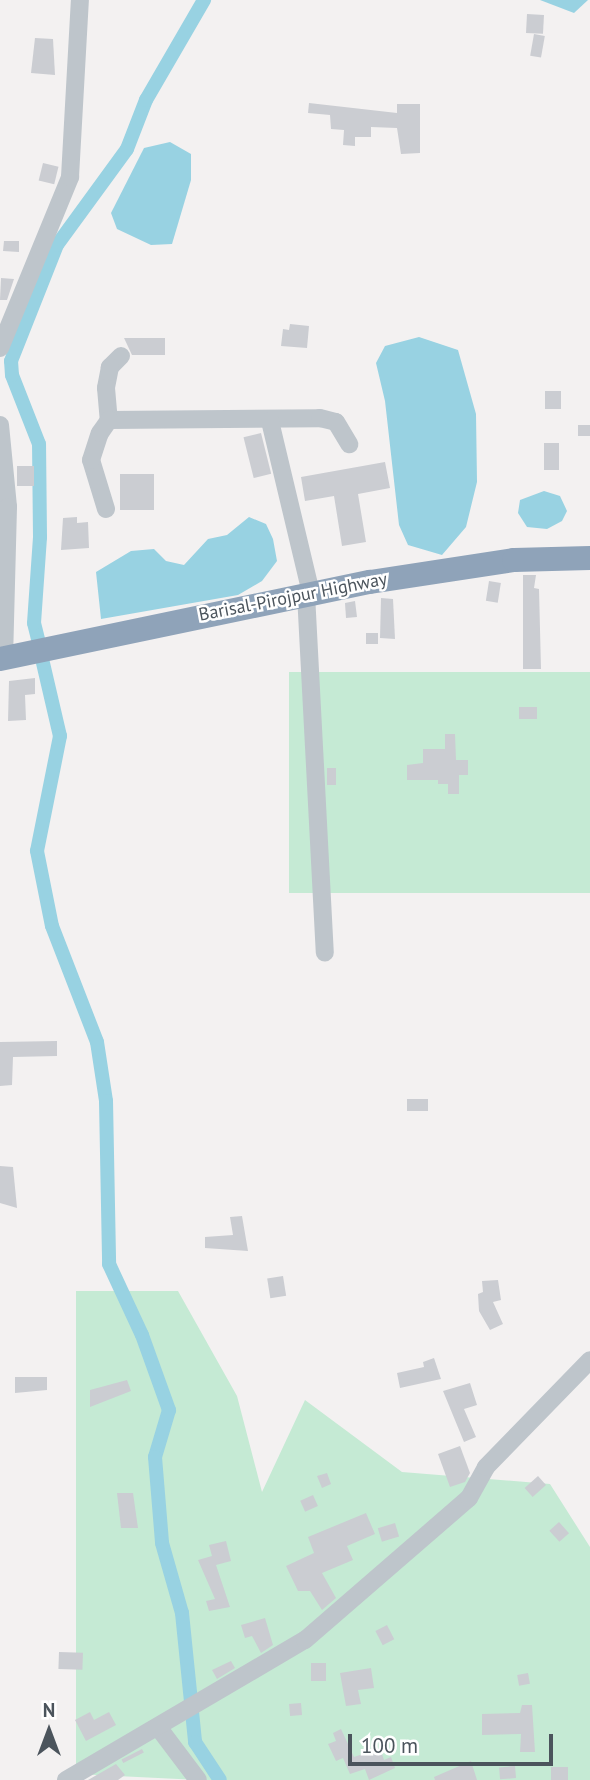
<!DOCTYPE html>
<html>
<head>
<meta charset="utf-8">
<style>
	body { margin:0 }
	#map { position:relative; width:590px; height:1780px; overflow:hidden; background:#f3f1f1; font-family:"PT Sans",sans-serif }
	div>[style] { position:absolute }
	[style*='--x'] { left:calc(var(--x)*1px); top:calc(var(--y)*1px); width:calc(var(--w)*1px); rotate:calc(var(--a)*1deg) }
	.green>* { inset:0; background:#c5ead4; transform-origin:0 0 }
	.water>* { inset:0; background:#98d2e2 }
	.canal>* { height:14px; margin:-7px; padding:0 7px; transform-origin:7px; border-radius:7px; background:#98d2e2 }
	.building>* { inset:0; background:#cbcdd2; transform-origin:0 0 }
	.minor>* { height:18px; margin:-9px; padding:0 9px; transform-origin:9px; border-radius:9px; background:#bec5cb }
	.highway>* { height:24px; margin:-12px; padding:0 12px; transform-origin:12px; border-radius:12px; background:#8fa3b9 }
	span { translate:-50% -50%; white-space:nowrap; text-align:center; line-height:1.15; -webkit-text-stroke:5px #fff; paint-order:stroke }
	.street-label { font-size:18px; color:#4b545c }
	.north { position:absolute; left:14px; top:1696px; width:70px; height:70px; -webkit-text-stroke:5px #fff; paint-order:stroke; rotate:0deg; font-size:19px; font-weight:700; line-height:28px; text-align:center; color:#4b545c }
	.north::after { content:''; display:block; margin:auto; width:24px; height:32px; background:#4b545c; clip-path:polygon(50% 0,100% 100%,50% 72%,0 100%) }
	.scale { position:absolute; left:348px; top:1734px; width:205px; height:32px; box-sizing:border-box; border:4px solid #4b545c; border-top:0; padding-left:9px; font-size:21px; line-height:24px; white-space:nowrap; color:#4b545c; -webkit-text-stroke:5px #fff; paint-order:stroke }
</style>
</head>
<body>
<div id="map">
	<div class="green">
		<div style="left:590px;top:672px;width:221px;height:301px;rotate:90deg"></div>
		<div style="clip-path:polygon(76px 1291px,178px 1291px,237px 1396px,262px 1492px,305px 1400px,402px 1472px,550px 1484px,590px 1547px,590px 1780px,199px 1780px,76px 1774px)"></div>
	</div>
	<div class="water">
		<div style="clip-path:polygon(540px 0,588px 0,574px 13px)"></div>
		<div style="clip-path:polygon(170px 142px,191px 154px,191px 180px,172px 244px,151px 245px,117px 229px,111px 213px,144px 148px)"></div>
		<div style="clip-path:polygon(419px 337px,458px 350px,476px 414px,477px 482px,466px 527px,442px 555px,408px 545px,399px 525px,385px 401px,376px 363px,385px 346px)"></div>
		<div style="clip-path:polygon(544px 491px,560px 496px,567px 511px,562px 521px,547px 529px,527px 527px,518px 513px,520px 500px)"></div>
		<div style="clip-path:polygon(249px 517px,266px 524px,273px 539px,277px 561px,262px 581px,238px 595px,101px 619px,96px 572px,131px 551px,154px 549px,166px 561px,184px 565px,208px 539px,227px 535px)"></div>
	</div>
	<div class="canal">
		<div style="--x:38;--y:639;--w:16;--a:-104"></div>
		<div style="--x:34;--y:623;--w:86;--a:-86"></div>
		<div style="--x:40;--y:537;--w:93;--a:-90.6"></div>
		<div style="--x:39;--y:444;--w:74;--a:-111.4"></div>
		<div style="--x:12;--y:375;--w:14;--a:-94"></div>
		<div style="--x:11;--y:361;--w:125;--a:-68.4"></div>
		<div style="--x:57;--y:245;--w:119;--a:-53.9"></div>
		<div style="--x:127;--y:149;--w:53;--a:-68.8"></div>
		<div style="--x:146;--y:100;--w:116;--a:-59.9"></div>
		<div style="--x:43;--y:663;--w:75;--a:76.9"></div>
		<div style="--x:60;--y:736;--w:117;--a:101.3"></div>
		<div style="--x:37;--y:851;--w:76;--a:78.7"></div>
		<div style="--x:52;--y:926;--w:124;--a:68.8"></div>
		<div style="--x:97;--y:1042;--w:60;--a:81.3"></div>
		<div style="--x:106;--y:1101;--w:163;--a:88.9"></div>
		<div style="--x:109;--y:1264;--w:78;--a:65.1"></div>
		<div style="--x:142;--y:1335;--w:80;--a:70.2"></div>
		<div style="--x:169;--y:1410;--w:49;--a:106.6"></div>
		<div style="--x:155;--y:1457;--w:86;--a:85.3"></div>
		<div style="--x:162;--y:1543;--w:73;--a:74.1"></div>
		<div style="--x:182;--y:1613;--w:130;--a:84.2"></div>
		<div style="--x:195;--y:1742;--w:45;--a:56.7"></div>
	</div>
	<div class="building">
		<div style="left:527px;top:14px;width:17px;height:19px;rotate:3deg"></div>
		<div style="left:534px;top:34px;width:11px;height:22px;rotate:10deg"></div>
		<div style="clip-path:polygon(35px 38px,53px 39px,55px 75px,31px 73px)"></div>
		<div style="clip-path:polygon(309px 103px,397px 113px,397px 104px,420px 104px,420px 153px,401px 154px,397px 128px,371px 127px,371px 137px,355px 137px,355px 146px,343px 145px,344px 130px,331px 129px,330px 115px,308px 113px)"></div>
		<div style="left:43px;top:163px;width:16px;height:18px;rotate:14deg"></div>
		<div style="clip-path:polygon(4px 241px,19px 241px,19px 252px,3px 251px)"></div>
		<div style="clip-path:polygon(1px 278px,14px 279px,7px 300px,0 300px)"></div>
		<div style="clip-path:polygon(290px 324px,309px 326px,307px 348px,281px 346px,283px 329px,289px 330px)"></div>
		<div style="clip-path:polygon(124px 338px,165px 338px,165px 355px,132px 355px)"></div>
		<div style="left:561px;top:391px;width:18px;height:16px;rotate:90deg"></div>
		<div style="left:578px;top:425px;width:12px;height:11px"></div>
		<div style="left:261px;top:433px;width:42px;height:18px;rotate:76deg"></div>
		<div style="left:544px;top:443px;width:15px;height:27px"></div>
		<div style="clip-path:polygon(385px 462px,390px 488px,358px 494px,366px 542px,342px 546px,334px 496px,305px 501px,301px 477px)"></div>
		<div style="left:17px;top:466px;width:17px;height:20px"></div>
		<div style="left:154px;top:474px;width:36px;height:34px;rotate:90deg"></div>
		<div style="clip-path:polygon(77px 517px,77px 523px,88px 522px,89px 548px,61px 550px,63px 518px)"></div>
		<div style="clip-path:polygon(523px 575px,536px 575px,534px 588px,539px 589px,541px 669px,523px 669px)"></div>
		<div style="left:489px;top:581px;width:12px;height:20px;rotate:9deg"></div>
		<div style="clip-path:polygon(381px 598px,393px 599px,395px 639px,380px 638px)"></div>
		<div style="clip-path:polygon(355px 601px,357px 617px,346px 618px,345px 603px)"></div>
		<div style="left:366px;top:633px;width:12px;height:11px"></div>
		<div style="clip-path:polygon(35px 678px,35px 694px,25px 695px,26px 720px,8px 721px,9px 681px)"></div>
		<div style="left:519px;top:707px;width:18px;height:12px"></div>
		<div style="clip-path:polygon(445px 734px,455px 734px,456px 760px,468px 760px,468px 775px,459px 775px,459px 794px,448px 794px,448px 784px,438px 784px,438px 780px,407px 780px,407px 765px,423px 763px,423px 749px,445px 749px)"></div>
		<div style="left:327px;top:768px;width:9px;height:17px"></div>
		<div style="clip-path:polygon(57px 1041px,57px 1056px,13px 1057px,12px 1085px,0 1086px,0 1042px)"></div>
		<div style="left:407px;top:1099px;width:21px;height:12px"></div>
		<div style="clip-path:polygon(0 1166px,13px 1167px,17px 1208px,0 1203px)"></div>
		<div style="clip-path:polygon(242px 1216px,248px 1251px,205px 1248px,205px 1237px,233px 1235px,230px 1217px)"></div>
		<div style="left:283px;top:1276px;width:20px;height:16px;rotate:81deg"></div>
		<div style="clip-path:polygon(498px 1280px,501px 1300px,493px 1302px,503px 1324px,490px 1330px,479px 1311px,478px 1294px,483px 1292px,482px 1281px)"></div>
		<div style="clip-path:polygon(434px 1358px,441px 1379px,400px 1388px,397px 1373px,424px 1367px,423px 1362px)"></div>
		<div style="clip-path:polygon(15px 1377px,47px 1377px,47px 1390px,15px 1393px)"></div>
		<div style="clip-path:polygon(127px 1380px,131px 1391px,90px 1407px,90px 1390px)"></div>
		<div style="clip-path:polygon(470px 1383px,477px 1405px,464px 1409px,476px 1437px,464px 1442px,443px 1391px)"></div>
		<div style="clip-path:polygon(460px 1446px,470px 1473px,465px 1482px,450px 1487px,438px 1454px)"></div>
		<div style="clip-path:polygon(327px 1473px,331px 1484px,322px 1488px,317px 1476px)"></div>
		<div style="left:538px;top:1476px;width:12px;height:18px;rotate:48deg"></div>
		<div style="clip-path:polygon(117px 1493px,133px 1493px,138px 1528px,121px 1528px)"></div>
		<div style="left:313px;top:1495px;width:12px;height:14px;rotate:66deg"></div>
		<div style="clip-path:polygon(366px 1513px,375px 1534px,347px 1546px,353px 1560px,322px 1573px,336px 1598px,322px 1610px,310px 1591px,298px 1591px,286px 1566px,314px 1553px,308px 1537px)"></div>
		<div style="left:559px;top:1522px;width:15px;height:13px;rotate:48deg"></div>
		<div style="left:395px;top:1523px;width:14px;height:18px;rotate:73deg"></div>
		<div style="clip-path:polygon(226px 1541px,231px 1561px,216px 1565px,230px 1607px,209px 1611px,206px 1601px,215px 1599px,198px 1560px,212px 1556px,209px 1545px)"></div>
		<div style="clip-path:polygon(265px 1618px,273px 1645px,261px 1653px,252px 1636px,245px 1638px,241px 1625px)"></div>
		<div style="left:387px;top:1625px;width:16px;height:13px;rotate:63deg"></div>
		<div style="left:59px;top:1652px;width:24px;height:17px;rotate:2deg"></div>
		<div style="clip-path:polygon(231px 1661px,235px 1668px,217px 1679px,212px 1670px)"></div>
		<div style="left:311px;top:1663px;width:15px;height:18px"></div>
		<div style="clip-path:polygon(371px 1668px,374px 1688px,358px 1690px,361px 1704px,346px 1706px,340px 1673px)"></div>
		<div style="left:528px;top:1673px;width:11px;height:11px;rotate:80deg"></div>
		<div style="left:301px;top:1703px;width:12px;height:12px;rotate:85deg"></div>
		<div style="clip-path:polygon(522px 1705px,532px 1705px,535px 1752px,520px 1752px,521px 1734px,482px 1735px,482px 1714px,520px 1713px)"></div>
		<div style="clip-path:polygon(90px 1712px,94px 1720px,109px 1712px,116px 1725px,86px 1741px,75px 1720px)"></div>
		<div style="clip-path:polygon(341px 1729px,354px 1757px,380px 1748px,384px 1760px,391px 1757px,395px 1768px,369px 1780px,365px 1769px,350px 1774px,343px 1758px,336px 1761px,328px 1744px,336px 1741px,333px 1733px)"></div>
		<div style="left:142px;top:1749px;width:4px;height:23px;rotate:63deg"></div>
		<div style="clip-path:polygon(471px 1761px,477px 1780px,435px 1780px,434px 1777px)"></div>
		<div style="clip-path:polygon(116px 1764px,125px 1775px,118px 1780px,88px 1780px)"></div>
		<div style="left:515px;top:1766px;width:12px;height:16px;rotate:85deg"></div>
		<div style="left:551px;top:1767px;width:17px;height:13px"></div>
	</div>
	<div class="minor">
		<div style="--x:0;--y:348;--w:185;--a:-67.7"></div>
		<div style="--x:70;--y:177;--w:177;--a:-86.8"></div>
		<div style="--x:121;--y:356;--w:16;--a:135"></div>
		<div style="--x:110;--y:367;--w:21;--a:101"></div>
		<div style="--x:106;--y:388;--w:32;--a:85"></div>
		<div style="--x:109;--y:420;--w:211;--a:-0.5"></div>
		<div style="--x:320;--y:418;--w:16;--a:14"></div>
		<div style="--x:336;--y:422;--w:26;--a:59"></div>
		<div style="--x:270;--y:421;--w:177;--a:76.6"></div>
		<div style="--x:0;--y:425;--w:82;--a:84.4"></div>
		<div style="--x:8;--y:507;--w:152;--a:91.5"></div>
		<div style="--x:106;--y:509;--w:51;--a:-107"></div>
		<div style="--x:91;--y:460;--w:28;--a:-72"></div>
		<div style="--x:100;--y:433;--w:16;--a:-55"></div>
		<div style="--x:306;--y:594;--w:359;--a:87"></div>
		<div style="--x:158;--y:1727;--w:66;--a:53"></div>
		<div style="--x:66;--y:1780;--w:277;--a:-30.4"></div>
		<div style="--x:305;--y:1640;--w:217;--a:-40.9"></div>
		<div style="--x:469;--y:1498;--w:35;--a:-61"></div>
		<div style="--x:486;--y:1467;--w:149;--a:-45.8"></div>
	</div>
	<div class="highway">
		<div style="--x:0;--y:659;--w:378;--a:-11.8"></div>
		<div style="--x:370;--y:582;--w:146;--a:-8.7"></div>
		<div style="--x:514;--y:560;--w:76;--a:-1.5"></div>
	</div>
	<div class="street-label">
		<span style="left:293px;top:597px;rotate:-11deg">Barisal-Pirojpur Highway</span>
	</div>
	<div class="north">N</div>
	<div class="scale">100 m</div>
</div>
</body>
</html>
